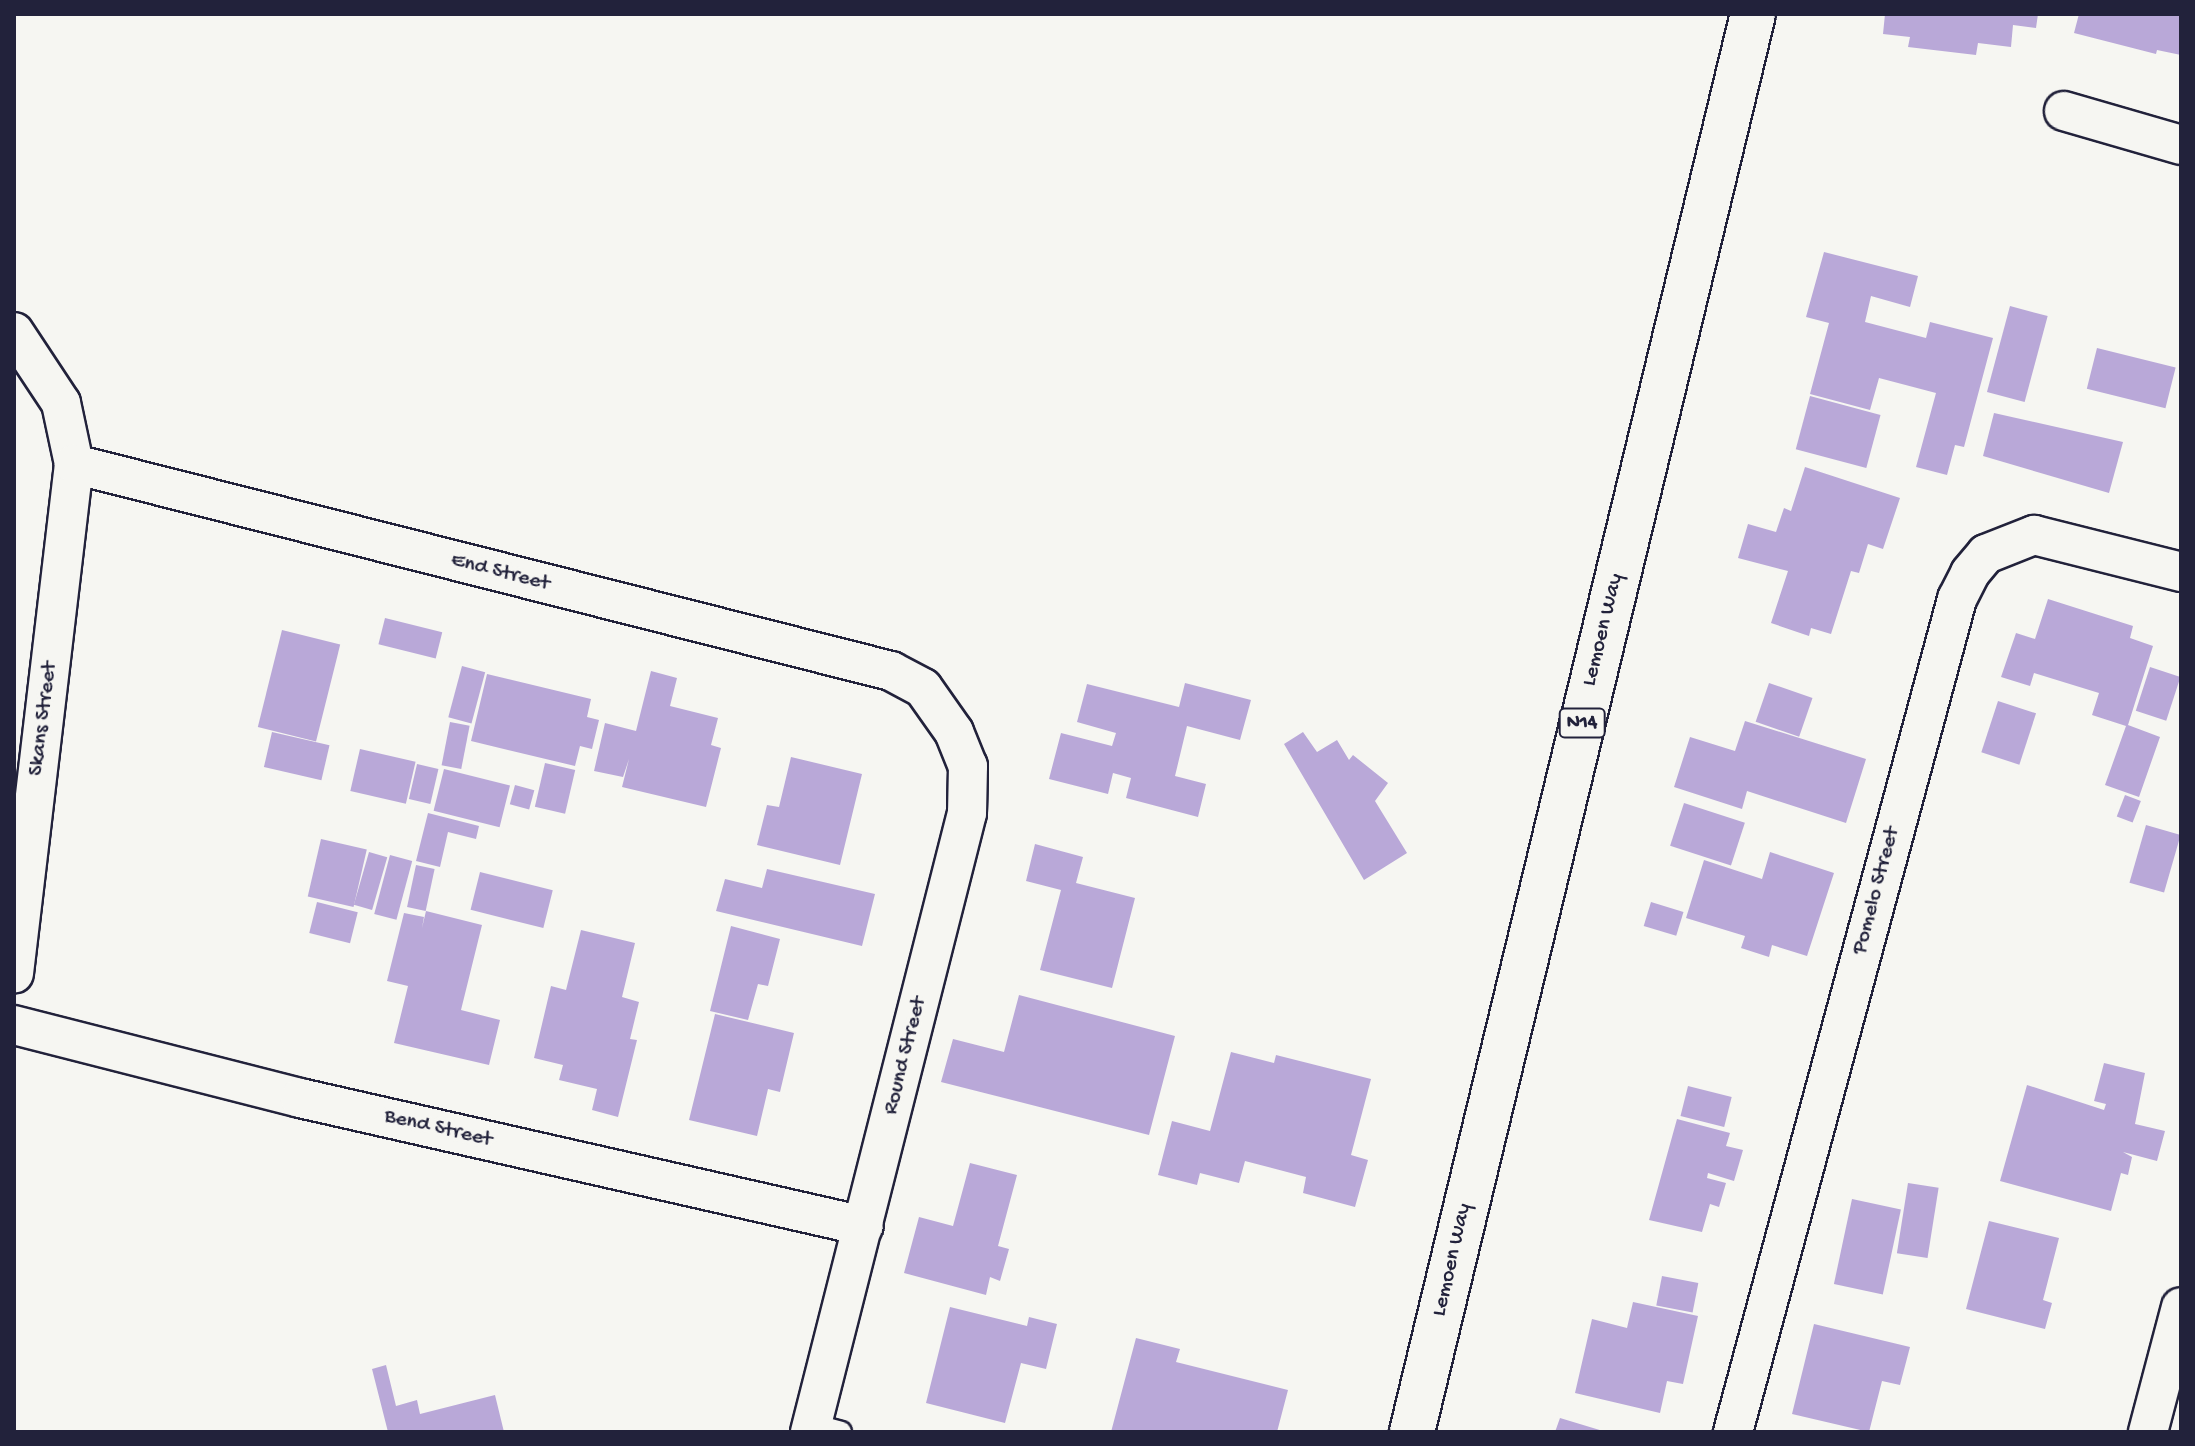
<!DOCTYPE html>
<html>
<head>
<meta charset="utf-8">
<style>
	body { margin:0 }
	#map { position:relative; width:2195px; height:1446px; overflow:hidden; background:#f6f6f2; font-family:"Gochi Hand",sans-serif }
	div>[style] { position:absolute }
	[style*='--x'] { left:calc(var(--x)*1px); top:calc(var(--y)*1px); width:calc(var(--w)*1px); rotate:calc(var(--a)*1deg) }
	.building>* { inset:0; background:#b9a8d8; transform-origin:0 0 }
	.roads { filter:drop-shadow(2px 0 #22223b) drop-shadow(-2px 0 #22223b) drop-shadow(0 2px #22223b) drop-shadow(0 -2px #22223b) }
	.lane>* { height:20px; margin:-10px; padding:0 10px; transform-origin:10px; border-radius:10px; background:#f6f6f2 }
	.street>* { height:38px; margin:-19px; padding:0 19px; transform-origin:19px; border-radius:19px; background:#f6f6f2 }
	.highway>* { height:44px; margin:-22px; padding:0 22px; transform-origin:22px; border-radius:22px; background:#f6f6f2 }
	span { translate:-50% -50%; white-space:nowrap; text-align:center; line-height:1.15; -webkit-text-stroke:7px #f6f6f2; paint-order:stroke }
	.shield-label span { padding:2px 6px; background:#f6f6f2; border:2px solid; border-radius:6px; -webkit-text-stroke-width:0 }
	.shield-label { font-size:20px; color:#22223b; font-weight:700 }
	.street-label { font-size:22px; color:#22223b }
	.frame { position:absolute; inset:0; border:16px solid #22223b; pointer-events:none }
</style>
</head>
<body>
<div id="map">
	<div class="building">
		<div style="clip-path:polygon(1885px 14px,2038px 14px,2036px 28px,2013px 25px,2011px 47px,1978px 43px,1976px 55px,1908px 47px,1910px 37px,1883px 34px)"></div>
		<div style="clip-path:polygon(2079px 14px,2181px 14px,2181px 55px,2157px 50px,2156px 54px,2074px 33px)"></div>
		<div style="clip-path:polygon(1824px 252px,1918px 276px,1910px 307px,1871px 296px,1865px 322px,1926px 338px,1930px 322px,1993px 338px,1964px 447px,1955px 445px,1947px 475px,1916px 467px,1936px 393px,1879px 378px,1870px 410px,1810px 394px,1829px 323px,1806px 317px)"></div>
		<div style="left:2010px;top:306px;width:39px;height:89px;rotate:15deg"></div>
		<div style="left:2097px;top:348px;width:81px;height:42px;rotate:14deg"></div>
		<div style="left:1810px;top:396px;width:73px;height:55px;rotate:15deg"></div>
		<div style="clip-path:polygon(1994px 413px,2123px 442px,2109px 493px,1983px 456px)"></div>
		<div style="clip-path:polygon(1805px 467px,1900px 498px,1883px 549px,1868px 544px,1859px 573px,1851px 571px,1831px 634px,1811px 628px,1809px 636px,1771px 623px,1788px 571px,1738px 558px,1748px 524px,1776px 532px,1784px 508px,1791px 511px)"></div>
		<div style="clip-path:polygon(2048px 599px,2133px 626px,2130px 638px,2153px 646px,2128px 725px,2160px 737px,2139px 797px,2105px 785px,2126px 726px,2092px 715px,2099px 693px,2034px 673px,2030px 686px,2001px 677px,2016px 633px,2035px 639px)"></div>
		<div style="left:385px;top:618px;width:59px;height:27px;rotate:14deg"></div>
		<div style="left:282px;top:630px;width:60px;height:100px;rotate:14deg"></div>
		<div style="left:462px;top:666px;width:24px;height:53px;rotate:15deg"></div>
		<div style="left:2150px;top:667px;width:32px;height:46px;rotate:18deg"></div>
		<div style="clip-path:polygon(651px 671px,677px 678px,670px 706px,718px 718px,711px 745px,721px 748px,706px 807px,622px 787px,629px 759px,623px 777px,594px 771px,605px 723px,636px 731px)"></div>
		<div style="clip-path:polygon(487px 674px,591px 699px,587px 717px,599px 720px,592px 749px,580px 746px,575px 766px,471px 741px)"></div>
		<div style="clip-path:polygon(1185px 683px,1251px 700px,1240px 740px,1187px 726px,1175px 776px,1206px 784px,1198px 817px,1126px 798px,1131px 778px,1113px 773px,1108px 794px,1049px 779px,1061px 733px,1112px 746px,1116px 733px,1077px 722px,1087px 684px,1179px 707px)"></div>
		<div style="left:1769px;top:683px;width:46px;height:41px;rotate:19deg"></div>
		<div style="left:1998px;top:701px;width:40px;height:54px;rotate:18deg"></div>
		<div style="clip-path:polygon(1745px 721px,1866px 759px,1846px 823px,1747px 791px,1742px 809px,1674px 787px,1690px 737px,1735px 751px)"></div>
		<div style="left:450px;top:722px;width:20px;height:44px;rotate:11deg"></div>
		<div style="left:272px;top:732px;width:59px;height:36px;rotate:13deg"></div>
		<div style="clip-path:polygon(1303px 732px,1317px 752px,1337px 740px,1349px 760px,1353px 755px,1388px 783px,1375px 801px,1407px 853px,1364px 880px,1284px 744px)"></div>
		<div style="left:360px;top:749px;width:57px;height:43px;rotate:13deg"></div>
		<div style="clip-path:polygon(791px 757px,862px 774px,840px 865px,757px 845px,767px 805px,779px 807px)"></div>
		<div style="left:545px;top:763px;width:31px;height:45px;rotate:13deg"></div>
		<div style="left:417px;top:764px;width:22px;height:36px;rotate:13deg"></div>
		<div style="left:444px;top:769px;width:68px;height:43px;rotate:14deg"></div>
		<div style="left:515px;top:785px;width:20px;height:20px;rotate:15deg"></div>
		<div style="left:2125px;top:795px;width:17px;height:23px;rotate:21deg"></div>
		<div style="left:1684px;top:803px;width:64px;height:45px;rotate:18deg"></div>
		<div style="clip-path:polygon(428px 813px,479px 826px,476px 839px,448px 832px,440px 867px,416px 861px)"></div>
		<div style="left:2146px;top:825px;width:36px;height:60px;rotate:16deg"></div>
		<div style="left:321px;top:839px;width:47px;height:59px;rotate:13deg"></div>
		<div style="clip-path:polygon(1035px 844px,1083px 857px,1076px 883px,1135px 898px,1112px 988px,1040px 970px,1061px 890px,1026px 881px)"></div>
		<div style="left:369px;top:852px;width:19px;height:55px;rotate:16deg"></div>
		<div style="clip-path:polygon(1770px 852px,1834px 873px,1807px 956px,1772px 945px,1769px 957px,1741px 948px,1745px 936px,1686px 918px,1704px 860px,1762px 879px)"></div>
		<div style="left:390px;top:855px;width:23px;height:61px;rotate:15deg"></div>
		<div style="left:416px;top:865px;width:19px;height:43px;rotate:12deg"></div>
		<div style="clip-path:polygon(767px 869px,875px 894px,862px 946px,716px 911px,725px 879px,762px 888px)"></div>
		<div style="left:480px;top:872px;width:75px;height:39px;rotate:14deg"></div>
		<div style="left:317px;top:902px;width:42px;height:32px;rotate:14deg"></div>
		<div style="left:1651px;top:902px;width:34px;height:25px;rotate:17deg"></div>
		<div style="clip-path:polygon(426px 911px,482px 925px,461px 1010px,500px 1020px,489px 1065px,394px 1043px,408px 986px,387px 981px,404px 913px,424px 917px,422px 928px)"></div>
		<div style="clip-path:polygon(731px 926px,780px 939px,768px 986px,758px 984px,748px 1020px,710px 1011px)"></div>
		<div style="clip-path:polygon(581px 930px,635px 943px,622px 997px,639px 1002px,630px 1039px,637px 1040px,618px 1117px,592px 1110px,597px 1089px,559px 1080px,563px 1065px,534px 1058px,551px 986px,566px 990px)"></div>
		<div style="clip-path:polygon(1019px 995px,1175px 1036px,1149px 1135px,941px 1082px,953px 1039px,1004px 1052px)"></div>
		<div style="clip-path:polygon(715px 1014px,794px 1033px,780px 1092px,768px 1089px,757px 1136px,689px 1120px)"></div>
		<div style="clip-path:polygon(1231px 1052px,1274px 1063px,1276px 1055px,1371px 1079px,1351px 1155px,1368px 1160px,1355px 1207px,1303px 1193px,1306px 1177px,1245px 1161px,1239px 1183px,1200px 1173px,1197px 1185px,1158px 1175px,1172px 1121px,1210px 1131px)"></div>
		<div style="clip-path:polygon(2104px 1063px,2145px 1073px,2135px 1124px,2165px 1131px,2157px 1161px,2123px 1152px,2132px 1157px,2128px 1175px,2121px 1173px,2111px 1211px,2000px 1181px,2027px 1085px,2104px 1110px,2106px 1104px,2094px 1101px)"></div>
		<div style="left:1688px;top:1086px;width:45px;height:31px;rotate:14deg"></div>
		<div style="clip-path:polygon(1677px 1119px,1730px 1133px,1726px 1146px,1743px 1150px,1734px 1181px,1708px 1173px,1707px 1178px,1726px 1183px,1719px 1207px,1710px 1204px,1702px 1232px,1649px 1220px)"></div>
		<div style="clip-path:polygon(970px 1163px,1017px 1175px,998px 1246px,1009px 1249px,1000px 1281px,990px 1277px,986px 1295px,904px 1273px,919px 1217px,953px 1226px)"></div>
		<div style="left:1908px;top:1183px;width:31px;height:71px;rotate:9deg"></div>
		<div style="left:1852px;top:1199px;width:50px;height:87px;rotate:12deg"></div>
		<div style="clip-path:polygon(1989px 1221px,2059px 1238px,2043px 1300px,2052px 1303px,2045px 1329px,1966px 1309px)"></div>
		<div style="left:1662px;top:1276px;width:37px;height:30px;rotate:11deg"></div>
		<div style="clip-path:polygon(1633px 1302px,1698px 1316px,1683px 1384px,1667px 1381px,1660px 1413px,1575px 1393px,1592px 1319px,1627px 1328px)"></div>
		<div style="clip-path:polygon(950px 1307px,1027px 1326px,1029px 1317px,1057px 1324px,1046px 1369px,1021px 1363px,1005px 1423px,926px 1403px)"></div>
		<div style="clip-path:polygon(1814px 1324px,1910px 1347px,1900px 1385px,1882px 1381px,1869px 1432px,1792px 1414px)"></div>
		<div style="clip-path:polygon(1136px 1338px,1180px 1349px,1176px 1362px,1288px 1390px,1277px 1432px,1111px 1432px)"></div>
		<div style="clip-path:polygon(386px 1365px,396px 1406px,417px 1400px,420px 1414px,495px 1395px,504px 1432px,388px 1432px,372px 1369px)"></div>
		<div style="clip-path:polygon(1560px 1418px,1603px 1431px,1603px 1432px,1555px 1432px)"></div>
	</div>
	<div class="roads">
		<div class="lane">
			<div style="--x:812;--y:1424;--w:30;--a:15"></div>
		</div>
		<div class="street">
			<div style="--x:2064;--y:111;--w:122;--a:16.2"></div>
			<div style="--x:14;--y:332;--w:85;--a:56.5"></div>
			<div style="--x:61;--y:403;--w:62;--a:78"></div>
			<div style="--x:74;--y:464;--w:513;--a:96.72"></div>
			<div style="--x:74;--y:464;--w:843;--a:14.22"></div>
			<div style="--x:891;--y:671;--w:36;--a:28"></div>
			<div style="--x:923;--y:688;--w:54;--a:54.8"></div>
			<div style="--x:954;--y:732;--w:37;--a:68"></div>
			<div style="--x:968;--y:766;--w:47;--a:91.2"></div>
			<div style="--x:967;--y:813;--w:639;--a:104.23"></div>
			<div style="--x:14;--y:1025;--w:295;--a:14.3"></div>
			<div style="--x:300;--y:1098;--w:578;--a:12.79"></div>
			<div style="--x:1733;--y:1432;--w:863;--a:-74.95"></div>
			<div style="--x:1957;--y:599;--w:29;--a:-63"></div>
			<div style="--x:1970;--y:573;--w:25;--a:-50"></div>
			<div style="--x:1986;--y:554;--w:52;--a:-21.6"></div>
			<div style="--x:2034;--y:535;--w:152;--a:14.1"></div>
			<div style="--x:2148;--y:1432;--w:129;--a:-75.2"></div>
		</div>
		<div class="highway">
			<div style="--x:1412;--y:1432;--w:1458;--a:-76.48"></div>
		</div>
	</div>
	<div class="shield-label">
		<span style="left:1582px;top:723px">N14</span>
	</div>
	<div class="street-label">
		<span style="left:500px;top:573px;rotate:14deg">End Street</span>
		<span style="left:1604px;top:630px;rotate:-76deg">Lemoen Way</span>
		<span style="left:44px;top:719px;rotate:-83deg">Skans Street</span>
		<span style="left:1877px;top:891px;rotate:-75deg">Pomelo Street</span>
		<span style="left:906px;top:1056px;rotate:-76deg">Round Street</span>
		<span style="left:438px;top:1129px;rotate:13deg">Bend Street</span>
		<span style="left:1453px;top:1260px;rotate:-77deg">Lemoen Way</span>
	</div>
	<div class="frame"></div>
</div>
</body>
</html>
